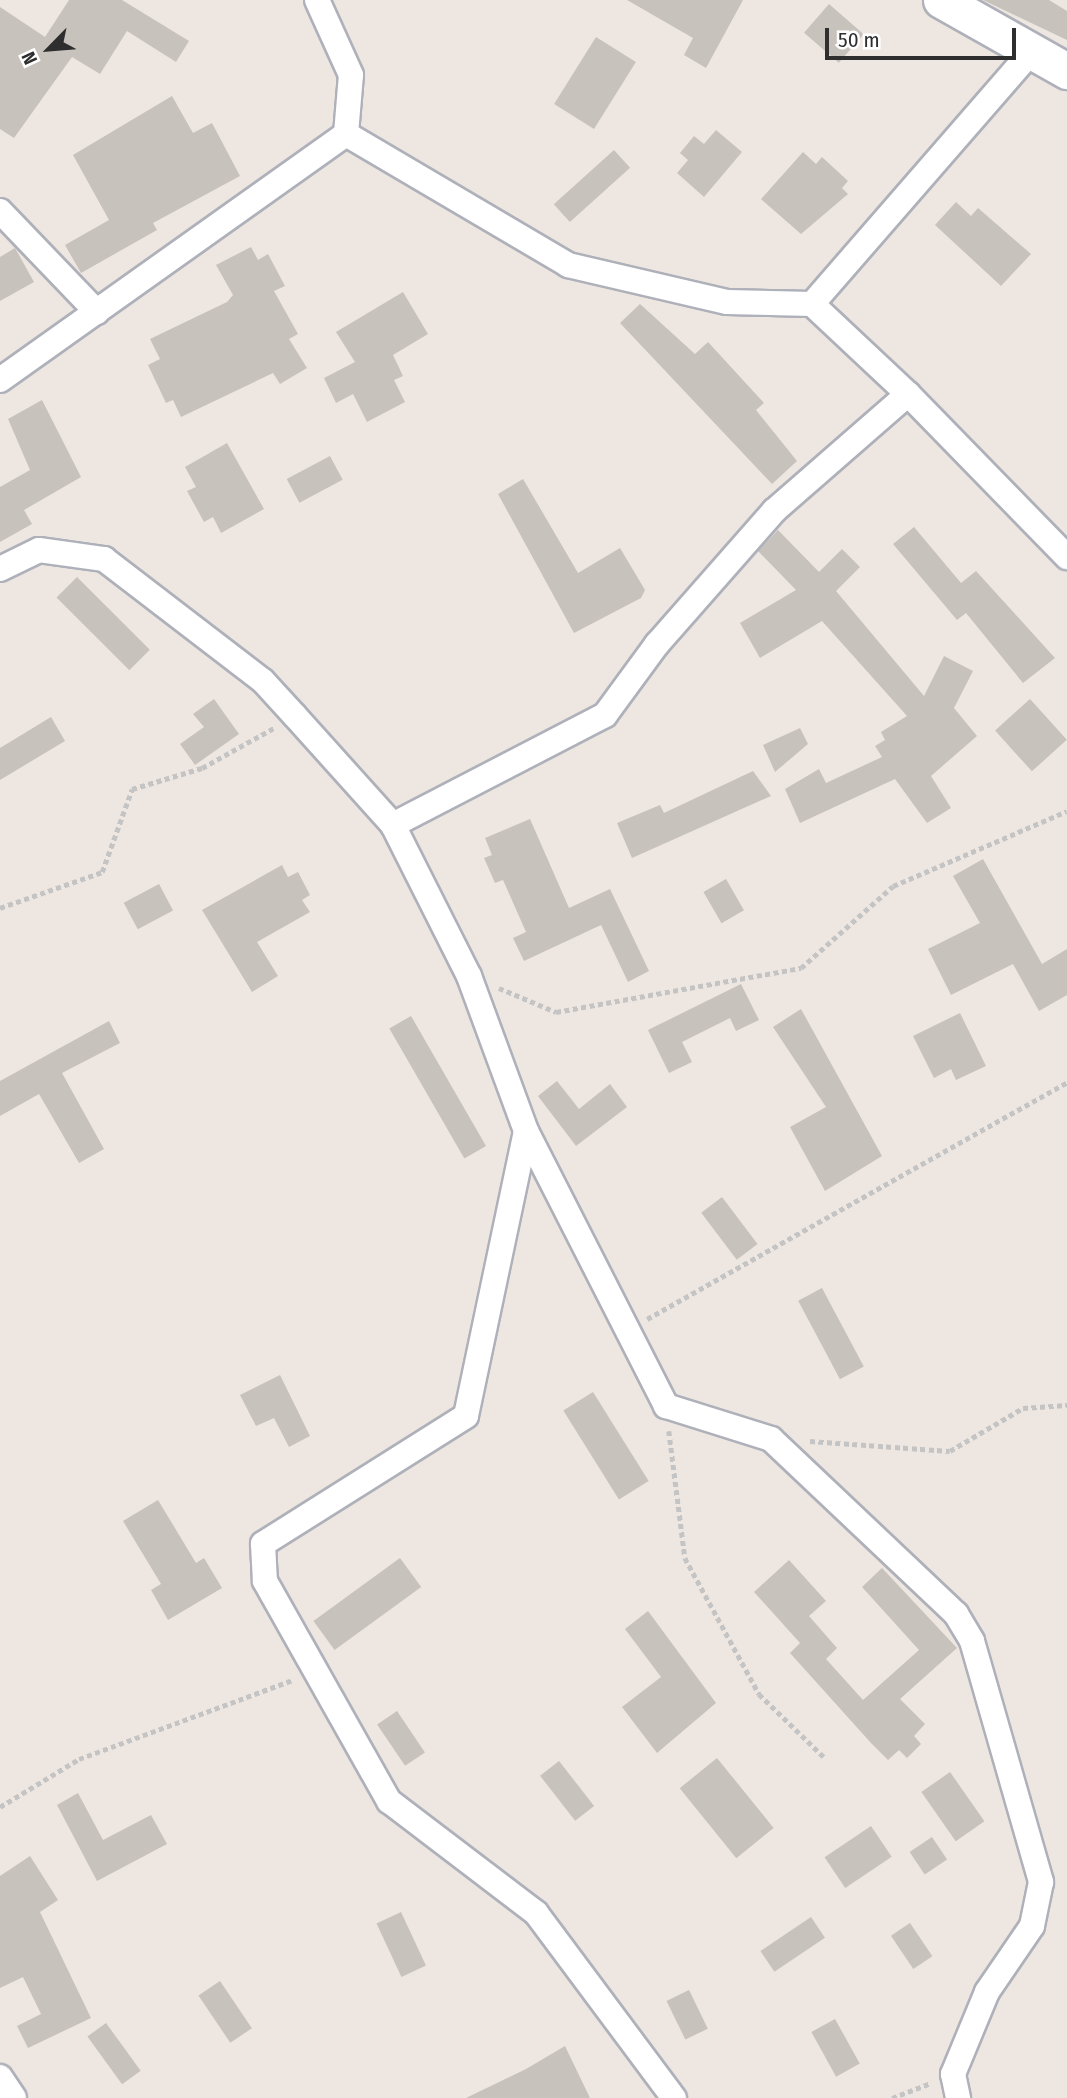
<!DOCTYPE html>
<html>
<head>
<meta charset="utf-8">
<style>
	body { margin:0 }
	#map { position:relative; width:1067px; height:2098px; overflow:hidden; background:#eee6e1; font-family:"Fira Sans Condensed",sans-serif }
	div>[style] { position:absolute }
	[style*='--x'] { left:calc(var(--x)*1px); top:calc(var(--y)*1px); width:calc(var(--w)*1px); rotate:calc(var(--a)*1deg) }
	.building>* { inset:0; background:#c7c2bc; transform-origin:0 0 }
	.path>* { height:4.5px; margin-top:-2.25px; transform-origin:0; background:repeating-linear-gradient(90deg,#c4c4c4 0 5px,transparent 0 8.5px) }
	.roads { filter:drop-shadow(2px 0 #aeb1b9) drop-shadow(-2px 0 #aeb1b9) drop-shadow(0 2px #aeb1b9) drop-shadow(0 -2px #aeb1b9) }
	.street>* { height:24px; margin:-12px; padding:0 12px; transform-origin:12px; border-radius:12px; background:#fff }
	.secondary>* { height:35px; margin:-17.5px; padding:0 17.5px; transform-origin:17.5px; border-radius:17.5px; background:#fff }
	span { translate:-50% -50%; white-space:nowrap; text-align:center; line-height:1.15; -webkit-text-stroke:5px #fff; paint-order:stroke }
	.north { position:absolute; left:14px; top:14px; width:70px; height:70px; -webkit-text-stroke:5px #fff; paint-order:stroke; rotate:245deg; font-size:19px; font-weight:700; line-height:28px; text-align:center; color:#2e2e2e }
	.north::after { content:''; display:block; margin:auto; width:24px; height:32px; background:#2e2e2e; clip-path:polygon(50% 0,100% 100%,50% 72%,0 100%) }
	.scale { position:absolute; left:825px; top:28px; width:191px; height:32px; box-sizing:border-box; border:4px solid #2e2e2e; border-top:0; padding-left:9px; font-size:21px; line-height:24px; white-space:nowrap; color:#2e2e2e; -webkit-text-stroke:5px #fff; paint-order:stroke }
</style>
</head>
<body>
<div id="map">
	<div class="building">
		<div style="clip-path:polygon(69px 0,122px 0,189px 41px,176px 62px,127px 31px,100px 74px,72px 57px,14px 138px,0 129px,0 7px,45px 37px)"></div>
		<div style="clip-path:polygon(627px 0,743px 0,706px 68px,684px 55px,693px 38px)"></div>
		<div style="clip-path:polygon(983px 0,1049px 0,1067px 11px,1067px 40px)"></div>
		<div style="left:829px;top:4px;width:46px;height:38px;rotate:41deg"></div>
		<div style="left:596px;top:37px;width:47px;height:79px;rotate:32deg"></div>
		<div style="clip-path:polygon(172px 96px,193px 133px,212px 123px,240px 176px,153px 223px,157px 230px,81px 273px,65px 245px,109px 220px,73px 155px)"></div>
		<div style="clip-path:polygon(716px 130px,742px 152px,704px 197px,677px 173px,688px 160px,680px 153px,694px 136px,704px 144px)"></div>
		<div style="left:614px;top:150px;width:24px;height:81px;rotate:48deg"></div>
		<div style="clip-path:polygon(803px 152px,816px 164px,822px 157px,848px 181px,842px 188px,848px 194px,801px 234px,761px 199px)"></div>
		<div style="clip-path:polygon(956px 202px,971px 216px,978px 208px,1031px 254px,1001px 286px,935px 225px)"></div>
		<div style="clip-path:polygon(251px 247px,258px 260px,268px 254px,285px 286px,274px 291px,298px 334px,289px 339px,307px 368px,280px 384px,273px 373px,181px 417px,173px 400px,166px 403px,148px 365px,160px 359px,150px 339px,227px 302px,233px 295px,216px 265px)"></div>
		<div style="clip-path:polygon(15px 248px,34px 282px,0 301px,0 257px)"></div>
		<div style="clip-path:polygon(403px 292px,428px 334px,393px 355px,403px 376px,394px 380px,405px 402px,367px 422px,353px 394px,336px 403px,324px 378px,355px 362px,336px 332px)"></div>
		<div style="clip-path:polygon(640px 304px,695px 354px,708px 342px,764px 403px,756px 410px,797px 461px,772px 484px,620px 323px)"></div>
		<div style="clip-path:polygon(42px 400px,81px 477px,24px 510px,32px 524px,0 542px,0 487px,30px 470px,8px 419px)"></div>
		<div style="clip-path:polygon(227px 443px,264px 509px,221px 533px,213px 517px,204px 522px,187px 491px,196px 487px,185px 467px)"></div>
		<div style="left:330px;top:456px;width:27px;height:49px;rotate:62deg"></div>
		<div style="clip-path:polygon(523px 479px,578px 573px,620px 548px,645px 590px,641px 598px,574px 633px,498px 494px)"></div>
		<div style="clip-path:polygon(914px 527px,961px 583px,976px 571px,1055px 658px,1023px 683px,966px 613px,957px 620px,893px 544px)"></div>
		<div style="clip-path:polygon(778px 530px,819px 572px,842px 549px,860px 567px,836px 591px,924px 696px,944px 656px,973px 671px,954px 708px,977px 736px,931px 776px,951px 808px,927px 823px,895px 779px,800px 823px,785px 789px,819px 769px,826px 783px,882px 757px,875px 746px,885px 740px,881px 732px,907px 716px,822px 621px,760px 658px,740px 623px,796px 590px,758px 551px)"></div>
		<div style="left:77px;top:577px;width:103px;height:29px;rotate:45deg"></div>
		<div style="clip-path:polygon(214px 699px,239px 734px,195px 765px,180px 744px,204px 727px,193px 714px)"></div>
		<div style="left:1030px;top:699px;width:55px;height:47px;rotate:48deg"></div>
		<div style="clip-path:polygon(51px 717px,65px 741px,0 780px,0 748px)"></div>
		<div style="clip-path:polygon(800px 728px,808px 744px,775px 772px,763px 745px)"></div>
		<div style="clip-path:polygon(753px 771px,771px 796px,632px 858px,617px 823px,660px 805px,664px 813px)"></div>
		<div style="clip-path:polygon(530px 819px,569px 908px,610px 889px,649px 971px,628px 982px,601px 925px,524px 961px,513px 938px,526px 932px,503px 880px,495px 883px,484px 858px,492px 855px,485px 838px)"></div>
		<div style="clip-path:polygon(983px 859px,1042px 964px,1067px 949px,1067px 995px,1039px 1011px,1013px 964px,951px 995px,928px 949px,980px 923px,953px 876px)"></div>
		<div style="clip-path:polygon(282px 865px,288px 877px,298px 872px,310px 895px,302px 900px,310px 912px,257px 942px,278px 976px,252px 992px,202px 910px)"></div>
		<div style="left:726px;top:879px;width:36px;height:26px;rotate:60deg"></div>
		<div style="left:159px;top:884px;width:30px;height:40px;rotate:62deg"></div>
		<div style="clip-path:polygon(741px 984px,759px 1020px,736px 1031px,730px 1018px,682px 1042px,692px 1062px,669px 1073px,648px 1030px)"></div>
		<div style="clip-path:polygon(801px 1009px,882px 1156px,825px 1191px,790px 1127px,826px 1107px,773px 1027px)"></div>
		<div style="clip-path:polygon(960px 1013px,986px 1066px,956px 1080px,951px 1069px,934px 1078px,913px 1036px)"></div>
		<div style="left:411px;top:1016px;width:150px;height:25px;rotate:60deg"></div>
		<div style="clip-path:polygon(109px 1021px,120px 1043px,62px 1073px,104px 1149px,79px 1163px,39px 1094px,0 1116px,0 1081px)"></div>
		<div style="clip-path:polygon(557px 1081px,579px 1109px,610px 1084px,627px 1107px,576px 1146px,538px 1096px)"></div>
		<div style="left:722px;top:1197px;width:59px;height:26px;rotate:53deg"></div>
		<div style="left:822px;top:1288px;width:89px;height:27px;rotate:62deg"></div>
		<div style="clip-path:polygon(280px 1375px,310px 1436px,289px 1447px,274px 1418px,256px 1426px,240px 1395px)"></div>
		<div style="left:593px;top:1392px;width:105px;height:35px;rotate:58deg"></div>
		<div style="clip-path:polygon(158px 1500px,196px 1563px,204px 1558px,222px 1588px,168px 1620px,151px 1590px,161px 1584px,123px 1521px)"></div>
		<div style="left:400px;top:1558px;width:36px;height:107px;rotate:54deg"></div>
		<div style="clip-path:polygon(789px 1560px,826px 1601px,809px 1616px,837px 1648px,826px 1659px,863px 1700px,919px 1650px,862px 1587px,882px 1568px,957px 1648px,900px 1699px,925px 1724px,914px 1736px,921px 1744px,907px 1758px,899px 1750px,888px 1760px,871px 1743px,790px 1653px,800px 1643px,754px 1592px)"></div>
		<div style="clip-path:polygon(648px 1611px,716px 1703px,657px 1753px,622px 1707px,661px 1677px,625px 1629px)"></div>
		<div style="left:397px;top:1711px;width:50px;height:24px;rotate:56deg"></div>
		<div style="left:717px;top:1758px;width:90px;height:48px;rotate:51deg"></div>
		<div style="left:559px;top:1761px;width:57px;height:24px;rotate:52deg"></div>
		<div style="left:950px;top:1772px;width:60px;height:35px;rotate:55deg"></div>
		<div style="clip-path:polygon(78px 1793px,103px 1840px,151px 1815px,167px 1844px,97px 1881px,57px 1805px)"></div>
		<div style="left:871px;top:1826px;width:37px;height:56px;rotate:56deg"></div>
		<div style="left:932px;top:1837px;width:27px;height:27px;rotate:56deg"></div>
		<div style="clip-path:polygon(30px 1856px,58px 1900px,40px 1912px,91px 2018px,28px 2048px,17px 2026px,41px 2014px,23px 1977px,0 1988px,0 1876px)"></div>
		<div style="left:401px;top:1912px;width:59px;height:27px;rotate:65deg"></div>
		<div style="left:811px;top:1917px;width:25px;height:61px;rotate:56deg"></div>
		<div style="left:910px;top:1923px;width:40px;height:23px;rotate:56deg"></div>
		<div style="left:220px;top:1981px;width:57px;height:26px;rotate:56deg"></div>
		<div style="left:689px;top:1990px;width:43px;height:25px;rotate:64deg"></div>
		<div style="left:835px;top:2019px;width:51px;height:27px;rotate:61deg"></div>
		<div style="left:106px;top:2023px;width:59px;height:23px;rotate:54deg"></div>
		<div style="clip-path:polygon(565px 2046px,590px 2098px,466px 2098px,526px 2069px)"></div>
	</div>
	<div class="path">
		<div style="--x:0;--y:908;--w:108;--a:-19.4"></div>
		<div style="--x:102;--y:872;--w:88;--a:-70.1"></div>
		<div style="--x:132;--y:789;--w:73;--a:-16.7"></div>
		<div style="--x:202;--y:768;--w:82;--a:-29.1"></div>
		<div style="--x:499;--y:988;--w:62;--a:22.8"></div>
		<div style="--x:556;--y:1012;--w:249;--a:-10.2"></div>
		<div style="--x:801;--y:968;--w:123;--a:-41.7"></div>
		<div style="--x:893;--y:886;--w:189;--a:-23.3"></div>
		<div style="--x:647;--y:1319;--w:482;--a:-29.4"></div>
		<div style="--x:669;--y:1431;--w:128;--a:82.8"></div>
		<div style="--x:685;--y:1558;--w:155;--a:61.4"></div>
		<div style="--x:759;--y:1694;--w:91;--a:44.1"></div>
		<div style="--x:810;--y:1441;--w:140;--a:4.1"></div>
		<div style="--x:950;--y:1451;--w:85;--a:-30.5"></div>
		<div style="--x:1023;--y:1408;--w:44;--a:-3.9"></div>
		<div style="--x:0;--y:1807;--w:92;--a:-31.3"></div>
		<div style="--x:79;--y:1759;--w:228;--a:-20.3"></div>
		<div style="--x:892;--y:2098;--w:42;--a:-21"></div>
	</div>
	<div class="roads">
		<div class="street">
			<div style="--x:346;--y:134;--w:258;--a:30.5"></div>
			<div style="--x:568;--y:265;--w:163;--a:13.1"></div>
			<div style="--x:727;--y:302;--w:85;--a:1.3"></div>
			<div style="--x:812;--y:304;--w:132;--a:43.2"></div>
			<div style="--x:908;--y:394;--w:178;--a:138.9"></div>
			<div style="--x:774;--y:511;--w:177;--a:131.3"></div>
			<div style="--x:657;--y:644;--w:88;--a:126.2"></div>
			<div style="--x:605;--y:715;--w:239;--a:152.6"></div>
			<div style="--x:0;--y:211;--w:140;--a:46.2"></div>
			<div style="--x:812;--y:304;--w:335;--a:-49"></div>
			<div style="--x:0;--y:380;--w:425;--a:-35.4"></div>
			<div style="--x:346;--y:134;--w:59;--a:-85.2"></div>
			<div style="--x:351;--y:75;--w:82;--a:-114.4"></div>
			<div style="--x:908;--y:394;--w:228;--a:45.7"></div>
			<div style="--x:0;--y:569;--w:43;--a:-26"></div>
			<div style="--x:39;--y:550;--w:66;--a:7.9"></div>
			<div style="--x:104;--y:559;--w:200;--a:37.5"></div>
			<div style="--x:263;--y:681;--w:47;--a:47.6"></div>
			<div style="--x:295;--y:716;--w:147;--a:48"></div>
			<div style="--x:393;--y:825;--w:169;--a:63.3"></div>
			<div style="--x:469;--y:976;--w:165;--a:69.8"></div>
			<div style="--x:526;--y:1131;--w:309;--a:63"></div>
			<div style="--x:666;--y:1406;--w:110;--a:17.4"></div>
			<div style="--x:771;--y:1439;--w:255;--a:43.4"></div>
			<div style="--x:956;--y:1614;--w:31;--a:59"></div>
			<div style="--x:972;--y:1641;--w:251;--a:74"></div>
			<div style="--x:1041;--y:1882;--w:45;--a:101.6"></div>
			<div style="--x:1032;--y:1926;--w:80;--a:124.3"></div>
			<div style="--x:987;--y:1992;--w:89;--a:112.5"></div>
			<div style="--x:953;--y:2074;--w:25;--a:78"></div>
			<div style="--x:526;--y:1131;--w:291;--a:101.9"></div>
			<div style="--x:466;--y:1416;--w:240;--a:147.8"></div>
			<div style="--x:263;--y:1544;--w:37;--a:87"></div>
			<div style="--x:265;--y:1581;--w:253;--a:60.6"></div>
			<div style="--x:389;--y:1801;--w:185;--a:37.3"></div>
			<div style="--x:536;--y:1913;--w:231;--a:53.3"></div>
			<div style="--x:0;--y:2077;--w:25;--a:56"></div>
		</div>
		<div class="secondary">
			<div style="--x:941;--y:0;--w:145;--a:29.4"></div>
		</div>
	</div>
	<div class="north">N</div>
	<div class="scale">50 m</div>
</div>
</body>
</html>
